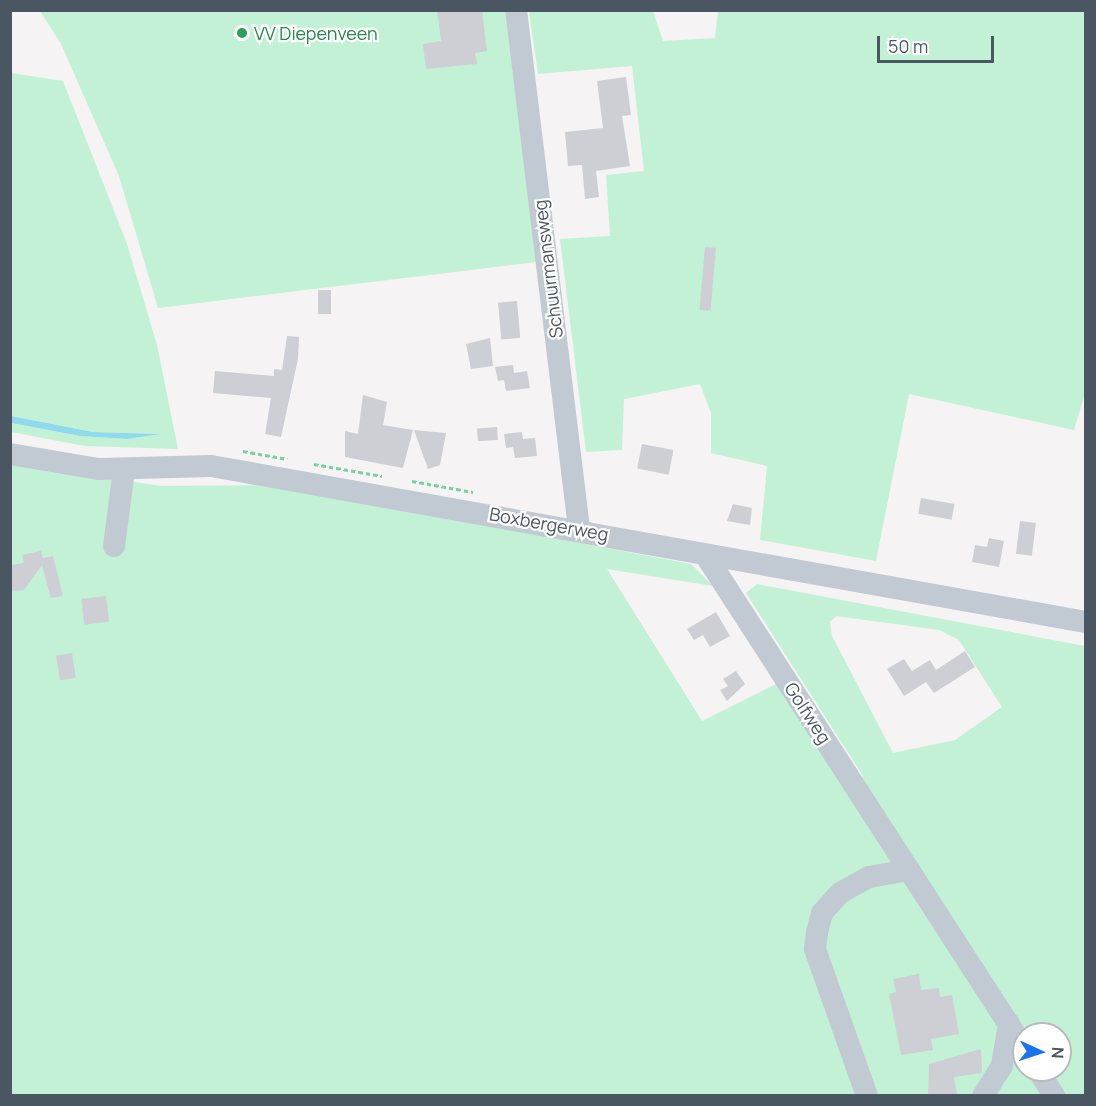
<!DOCTYPE html>
<html>
<head>
<meta charset="utf-8">
<style>
	body { margin:0 }
	#map { position:relative; width:1096px; height:1106px; overflow:hidden; background:#f5f3f3; font-family:Manrope,sans-serif }
	div>[style] { position:absolute }
	[style*='--x'] { left:calc(var(--x)*1px); top:calc(var(--y)*1px); width:calc(var(--w)*1px); rotate:calc(var(--a)*1deg) }
	.green>* { inset:0; background:#c3f1d5 }
	.water>* { inset:0; background:#90daee }
	.building>* { inset:0; background:#cdcfd5; transform-origin:0 0 }
	.path>* { height:3px; margin-top:-1.5px; transform-origin:0; background:repeating-linear-gradient(90deg,#7ad0a6 0 4.5px,transparent 0 7.5px) }
	.minor>* { height:22px; margin:-11px; padding:0 11px; transform-origin:11px; border-radius:11px; background:#c1cad2 }
	.dots>* { width:16px; height:16px; translate:-50% -50%; box-sizing:border-box; border:3px solid #fff; border-radius:50% }
	span { translate:-50% -50%; white-space:nowrap; text-align:center; line-height:1.15; -webkit-text-stroke:4.5px #fff; paint-order:stroke }
	.leisure-label { font-size:18px; color:#27864d }
	.left { translate:0 -50%; text-align:left }
	.street-label { font-size:18px; color:#4a5661 }
	.frame { position:absolute; inset:0; border:12px solid #4a5661; pointer-events:none }
	.north { position:absolute; left:1012px; top:1022px; width:60px; height:60px; box-sizing:border-box; background:#fff; border:2px solid #b7bbc0; border-radius:50%; rotate:93deg; font-size:16px; font-weight:700; line-height:24px; text-align:center; color:#4a5661 }
	.north::after { content:''; display:block; margin:auto; width:21px; height:27px; background:#1a73e8; clip-path:polygon(50% 0,100% 100%,50% 72%,0 100%) }
	.scale { position:absolute; left:877px; top:36px; width:117px; height:27px; box-sizing:border-box; border:3px solid #4a5661; border-top:0; padding-left:8px; font-size:18px; line-height:21px; white-space:nowrap; color:#4a5661; -webkit-text-stroke:4px #fff; paint-order:stroke }
</style>
</head>
<body>
<div id="map">
	<div class="green">
		<div style="clip-path:polygon(40px 11px,505px 11px,536px 262px,158px 308px,119px 176px,61px 44px)"></div>
		<div style="clip-path:polygon(529px 11px,653px 11px,663px 41px,715px 38px,718px 11px,1085px 11px,1086px 390px,1074px 430px,909px 394px,876px 561px,760px 540px,767px 466px,711px 453px,711px 413px,700px 384px,624px 399px,622px 450px,586px 452px,560px 239px,610px 236px,606px 175px,644px 171px,632px 66px,538px 74px)"></div>
		<div style="clip-path:polygon(11px 73px,63px 81px,127px 244px,157px 345px,178px 449px,85px 446px,11px 432px,10px 423px,80px 436px,127px 439px,161px 434px,93px 432px,11px 416px)"></div>
		<div style="clip-path:polygon(evenodd,10px 463px,161px 486px,275px 485px,691px 564px,713px 586px,607px 569px,702px 721px,778px 683px,846px 790px,863px 776px,746px 593px,757px 584px,1085px 646px,1085px 1095px,11px 1095px,10px 463px,836px 616px,939px 630px,959px 640px,1002px 707px,955px 740px,893px 753px,832px 636px,830px 622px,836px 616px,10px 463px,1024px 1034px,1060px 1034px,1060px 1070px,1024px 1070px,1024px 1034px)"></div>
	</div>
	<div class="water">
		<div style="clip-path:polygon(11px 416px,93px 432px,161px 434px,127px 439px,80px 436px,11px 423px)"></div>
	</div>
	<div class="building">
		<div style="clip-path:polygon(437px 10px,482px 10px,487px 51px,475px 53px,477px 64px,426px 69px,423px 44px,441px 41px)"></div>
		<div style="clip-path:polygon(626px 77px,631px 115px,622px 116px,630px 166px,596px 171px,599px 197px,585px 199px,582px 165px,568px 166px,565px 132px,603px 128px,597px 81px)"></div>
		<div style="left:705px;top:247px;width:11px;height:63px;rotate:5deg"></div>
		<div style="left:318px;top:290px;width:13px;height:24px"></div>
		<div style="left:517px;top:301px;width:37px;height:19px;rotate:85deg"></div>
		<div style="clip-path:polygon(287px 336px,299px 337px,298px 359px,281px 437px,265px 434px,271px 398px,213px 393px,215px 371px,274px 376px,274px 369px,282px 370px)"></div>
		<div style="clip-path:polygon(490px 338px,493px 366px,471px 369px,466px 344px)"></div>
		<div style="clip-path:polygon(513px 365px,514px 373px,527px 371px,530px 388px,506px 391px,504px 380px,498px 381px,495px 367px)"></div>
		<div style="clip-path:polygon(363px 395px,387px 402px,383px 425px,413px 430px,403px 468px,345px 457px,345px 431px,358px 434px)"></div>
		<div style="left:497px;top:427px;width:13px;height:20px;rotate:86deg"></div>
		<div style="clip-path:polygon(414px 430px,446px 433px,440px 465px,428px 469px)"></div>
		<div style="clip-path:polygon(522px 432px,523px 439px,535px 438px,537px 456px,515px 458px,513px 447px,506px 448px,504px 434px)"></div>
		<div style="left:642px;top:444px;width:32px;height:25px;rotate:11deg"></div>
		<div style="left:921px;top:498px;width:34px;height:16px;rotate:10deg"></div>
		<div style="clip-path:polygon(733px 504px,752px 508px,750px 525px,727px 521px)"></div>
		<div style="left:1020px;top:521px;width:16px;height:33px;rotate:7deg"></div>
		<div style="clip-path:polygon(989px 538px,1004px 541px,999px 567px,972px 562px,975px 545px,987px 547px)"></div>
		<div style="clip-path:polygon(41px 551px,43px 558px,53px 556px,63px 596px,51px 598px,42px 565px,24px 590px,10px 591px,10px 565px,24px 563px,22px 555px)"></div>
		<div style="left:106px;top:596px;width:26px;height:25px;rotate:83deg"></div>
		<div style="clip-path:polygon(716px 612px,730px 636px,710px 647px,703px 635px,694px 640px,687px 629px)"></div>
		<div style="clip-path:polygon(965px 651px,975px 667px,934px 693px,926px 682px,904px 696px,887px 669px,904px 659px,912px 671px,930px 660px,936px 670px)"></div>
		<div style="left:72px;top:653px;width:25px;height:16px;rotate:81deg"></div>
		<div style="clip-path:polygon(736px 671px,745px 684px,727px 701px,720px 690px,728px 686px,723px 679px)"></div>
		<div style="clip-path:polygon(919px 974px,921px 990px,939px 988px,940px 997px,952px 995px,959px 1034px,931px 1039px,933px 1050px,901px 1055px,889px 994px,896px 992px,893px 979px)"></div>
		<div style="clip-path:polygon(981px 1049px,982px 1073px,954px 1077px,957px 1095px,928px 1095px,929px 1064px)"></div>
	</div>
	<div class="path">
		<div style="--x:243;--y:451;--w:45;--a:10.3"></div>
		<div style="--x:314;--y:464;--w:69;--a:10"></div>
		<div style="--x:412;--y:481;--w:62;--a:10.2"></div>
	</div>
	<div class="minor">
		<div style="--x:516;--y:10;--w:522;--a:83.07"></div>
		<div style="--x:10;--y:454;--w:90;--a:9.6"></div>
		<div style="--x:99;--y:469;--w:112;--a:-1.5"></div>
		<div style="--x:211;--y:466;--w:889;--a:10.11"></div>
		<div style="--x:114;--y:546;--w:77;--a:-82.5"></div>
		<div style="--x:706;--y:556;--w:586;--a:57.12"></div>
		<div style="--x:1038;--y:1070;--w:31;--a:58"></div>
		<div style="--x:867;--y:1096;--w:156;--a:-109.5"></div>
		<div style="--x:815;--y:949;--w:17;--a:-83"></div>
		<div style="--x:817;--y:932;--w:20;--a:-75"></div>
		<div style="--x:822;--y:913;--w:27;--a:-48"></div>
		<div style="--x:840;--y:893;--w:33;--a:-29"></div>
		<div style="--x:869;--y:877;--w:41;--a:-9.9"></div>
		<div style="--x:983;--y:1096;--w:36;--a:-58"></div>
		<div style="--x:1002;--y:1065;--w:42;--a:-80.3"></div>
	</div>
	<div class="dots">
		<div style="left:242px;top:33px;background:#2e9e5b"></div>
	</div>
	<div class="leisure-label">
		<span class="left" style="left:254px;top:33px">VV Diepenveen</span>
	</div>
	<div class="street-label">
		<span style="left:548px;top:269px;rotate:-97deg">Schuurmansweg</span>
		<span style="left:549px;top:524px;rotate:10deg">Boxbergerweg</span>
		<span style="left:808px;top:713px;rotate:57deg">Golfweg</span>
	</div>
	<div class="frame"></div>
	<div class="north">N</div>
	<div class="scale">50 m</div>
</div>
</body>
</html>
